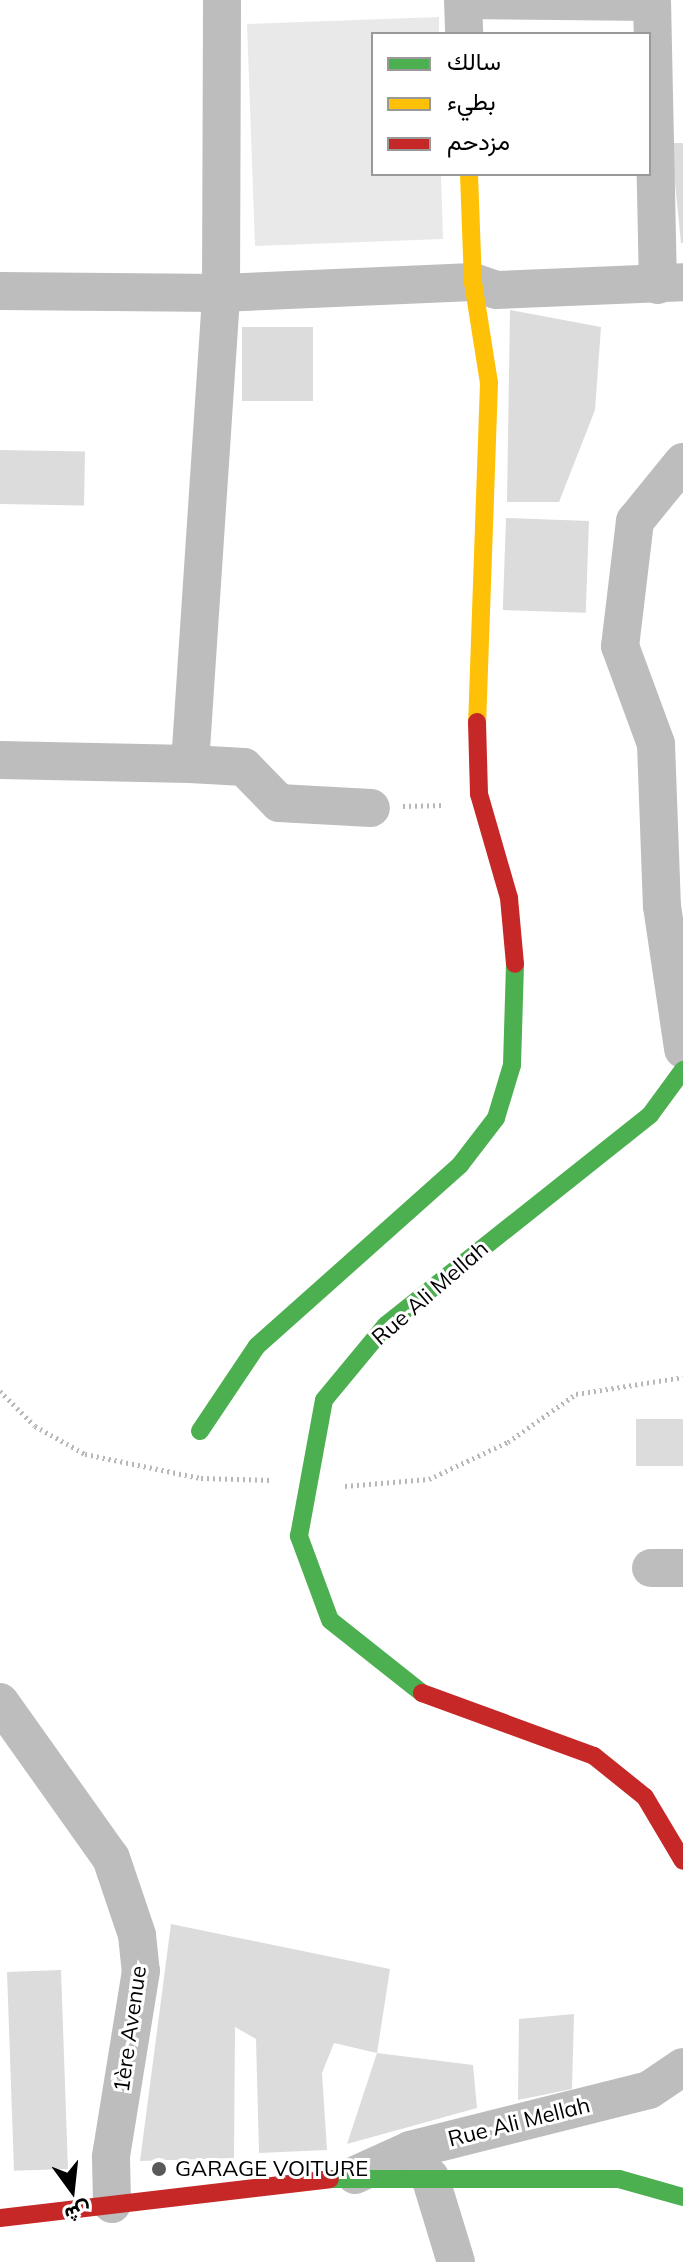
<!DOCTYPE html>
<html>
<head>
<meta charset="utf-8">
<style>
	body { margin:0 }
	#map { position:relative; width:683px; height:2262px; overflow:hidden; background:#fff; font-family:Mulish,Vazirmatn,sans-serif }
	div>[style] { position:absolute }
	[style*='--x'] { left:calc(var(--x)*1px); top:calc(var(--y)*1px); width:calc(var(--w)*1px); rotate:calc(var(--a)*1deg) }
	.green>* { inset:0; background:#e9e9e9 }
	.building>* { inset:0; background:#dcdcdc; transform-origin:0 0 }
	.path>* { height:5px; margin-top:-2.5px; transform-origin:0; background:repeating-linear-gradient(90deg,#b8b8b8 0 2px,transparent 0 6px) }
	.street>* { height:38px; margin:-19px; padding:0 19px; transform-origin:19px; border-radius:19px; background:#bdbdbd }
	.fast>* { height:18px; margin:-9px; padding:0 9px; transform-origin:9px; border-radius:9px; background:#4caf50 }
	.slow>* { height:18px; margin:-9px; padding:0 9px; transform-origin:9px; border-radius:9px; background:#ffc107 }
	.jam>* { height:18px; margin:-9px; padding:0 9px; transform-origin:9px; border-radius:9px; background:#c62828 }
	.dots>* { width:22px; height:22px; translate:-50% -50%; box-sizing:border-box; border:4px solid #fff; border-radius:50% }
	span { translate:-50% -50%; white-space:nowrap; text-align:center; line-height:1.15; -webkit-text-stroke:6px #fff; paint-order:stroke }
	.street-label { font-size:22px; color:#000 }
	.poi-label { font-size:22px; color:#000 }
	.left { translate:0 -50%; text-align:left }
	.legend { position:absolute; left:371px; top:32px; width:280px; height:144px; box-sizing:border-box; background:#fff; border:2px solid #999; margin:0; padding:10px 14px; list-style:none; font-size:24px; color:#000 }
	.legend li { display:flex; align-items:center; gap:16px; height:40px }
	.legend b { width:40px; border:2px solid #999 }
	.north { position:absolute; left:32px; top:2150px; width:80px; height:80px; -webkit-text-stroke:6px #fff; paint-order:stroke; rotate:165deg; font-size:22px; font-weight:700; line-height:32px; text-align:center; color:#000 }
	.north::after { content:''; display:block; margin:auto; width:28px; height:36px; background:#000; clip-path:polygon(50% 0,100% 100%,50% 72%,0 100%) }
</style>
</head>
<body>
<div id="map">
	<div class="green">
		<div style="clip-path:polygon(439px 17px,439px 34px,373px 34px,373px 174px,441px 174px,443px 239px,255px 246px,247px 24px)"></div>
	</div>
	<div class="building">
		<div style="clip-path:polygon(671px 143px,683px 143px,683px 243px,681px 243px)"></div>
		<div style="clip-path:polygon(510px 310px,601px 327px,595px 410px,559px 502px,507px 502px)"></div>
		<div style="left:242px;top:327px;width:71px;height:74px"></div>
		<div style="left:0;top:450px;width:85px;height:54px;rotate:1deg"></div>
		<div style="left:506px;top:518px;width:83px;height:92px;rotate:2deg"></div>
		<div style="left:683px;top:1419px;width:47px;height:47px;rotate:90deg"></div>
		<div style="clip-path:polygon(171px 1924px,390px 1969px,377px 2053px,473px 2065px,477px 2108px,347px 2144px,377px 2053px,334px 2043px,322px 2073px,327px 2150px,259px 2153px,256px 2039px,235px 2027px,234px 2158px,140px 2161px)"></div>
		<div style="left:61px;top:1970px;width:199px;height:54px;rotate:88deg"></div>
		<div style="clip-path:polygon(574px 2014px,572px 2089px,518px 2100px,519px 2019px)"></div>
	</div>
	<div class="path">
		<div style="--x:403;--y:806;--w:42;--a:-1.4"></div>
		<div style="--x:0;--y:1391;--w:49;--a:45"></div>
		<div style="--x:35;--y:1426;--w:57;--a:29.2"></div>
		<div style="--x:85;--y:1454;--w:118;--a:11.7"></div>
		<div style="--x:201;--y:1478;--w:70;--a:1.6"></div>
		<div style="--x:345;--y:1486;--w:84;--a:-4.8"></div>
		<div style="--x:429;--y:1479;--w:87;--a:-25.1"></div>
		<div style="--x:508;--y:1442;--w:83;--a:-35.2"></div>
		<div style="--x:576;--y:1394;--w:108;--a:-9"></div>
	</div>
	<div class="street">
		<div style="--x:463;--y:0;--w:189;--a:0.6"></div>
		<div style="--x:463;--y:0;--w:34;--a:88"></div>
		<div style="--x:652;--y:0;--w:285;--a:88.8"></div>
		<div style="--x:0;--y:291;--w:221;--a:0.5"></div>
		<div style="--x:221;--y:293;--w:252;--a:-2.5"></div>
		<div style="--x:473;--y:282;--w:24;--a:19"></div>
		<div style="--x:496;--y:290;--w:187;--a:-2.4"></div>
		<div style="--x:683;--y:462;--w:76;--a:129.1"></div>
		<div style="--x:635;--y:521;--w:126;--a:96.8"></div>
		<div style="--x:620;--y:646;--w:104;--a:69.8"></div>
		<div style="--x:656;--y:744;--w:162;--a:87.9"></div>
		<div style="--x:662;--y:906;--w:145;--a:81.6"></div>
		<div style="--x:0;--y:760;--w:190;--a:1.2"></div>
		<div style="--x:190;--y:764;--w:472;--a:-86.2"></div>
		<div style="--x:221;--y:293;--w:293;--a:-89.8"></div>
		<div style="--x:190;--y:764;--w:54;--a:3.2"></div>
		<div style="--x:244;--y:767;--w:50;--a:45.8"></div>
		<div style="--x:279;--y:803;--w:92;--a:3.1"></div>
		<div style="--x:651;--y:1568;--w:32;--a:0"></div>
		<div style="--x:0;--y:1702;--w:191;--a:54.6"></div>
		<div style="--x:111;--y:1858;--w:81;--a:71.3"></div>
		<div style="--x:137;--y:1935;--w:36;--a:84"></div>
		<div style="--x:141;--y:1971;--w:188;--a:99.2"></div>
		<div style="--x:111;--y:2157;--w:47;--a:88.8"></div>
		<div style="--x:355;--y:2175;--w:60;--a:-24.4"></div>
		<div style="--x:410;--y:2150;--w:246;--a:-14.1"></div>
		<div style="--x:649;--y:2090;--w:41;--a:-34.1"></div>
		<div style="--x:430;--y:2177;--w:89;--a:73"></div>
	</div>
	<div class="fast">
		<div style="--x:200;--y:1431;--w:102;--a:-56.2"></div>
		<div style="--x:257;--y:1346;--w:272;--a:-41.7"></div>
		<div style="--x:460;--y:1165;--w:59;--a:-52.5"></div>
		<div style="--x:496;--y:1118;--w:55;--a:-73.2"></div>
		<div style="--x:512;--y:1065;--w:101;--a:-88.3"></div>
		<div style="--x:422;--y:1693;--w:117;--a:-141.6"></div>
		<div style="--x:330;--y:1620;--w:90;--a:-110.3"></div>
		<div style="--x:299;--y:1536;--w:138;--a:-79.6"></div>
		<div style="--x:324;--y:1400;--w:97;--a:-50.4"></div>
		<div style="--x:386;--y:1325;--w:337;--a:-38.5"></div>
		<div style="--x:650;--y:1115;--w:56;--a:-53.7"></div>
		<div style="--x:330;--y:2179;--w:289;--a:0"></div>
		<div style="--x:619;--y:2179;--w:66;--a:15.7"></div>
	</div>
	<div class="slow">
		<div style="--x:469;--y:174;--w:108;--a:87.9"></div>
		<div style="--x:473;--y:282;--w:102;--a:81"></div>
		<div style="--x:489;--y:383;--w:339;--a:92"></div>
	</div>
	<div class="jam">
		<div style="--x:477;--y:722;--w:72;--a:88.4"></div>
		<div style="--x:479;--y:794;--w:108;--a:73.9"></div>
		<div style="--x:509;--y:898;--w:66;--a:84.8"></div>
		<div style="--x:422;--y:1693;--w:183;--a:20.1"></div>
		<div style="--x:594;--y:1756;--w:65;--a:38.8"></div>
		<div style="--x:645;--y:1797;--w:74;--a:59.3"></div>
		<div style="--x:0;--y:2218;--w:332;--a:-6.7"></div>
	</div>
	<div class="dots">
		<div style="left:159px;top:2169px;background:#595959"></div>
	</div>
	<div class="street-label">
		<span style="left:430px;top:1293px;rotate:-41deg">Rue Ali Mellah</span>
		<span style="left:130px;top:2029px;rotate:-82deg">1ère Avenue</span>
		<span style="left:519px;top:2122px;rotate:-14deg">Rue Ali Mellah</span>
	</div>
	<div class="poi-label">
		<span class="left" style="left:175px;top:2169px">GARAGE VOITURE</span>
	</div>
	<ul class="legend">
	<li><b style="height:10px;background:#4caf50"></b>سالك</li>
	<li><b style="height:10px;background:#ffc107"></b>بطيء</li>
	<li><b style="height:10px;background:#c62828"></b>مزدحم</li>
	</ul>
	<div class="north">ش</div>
</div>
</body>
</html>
